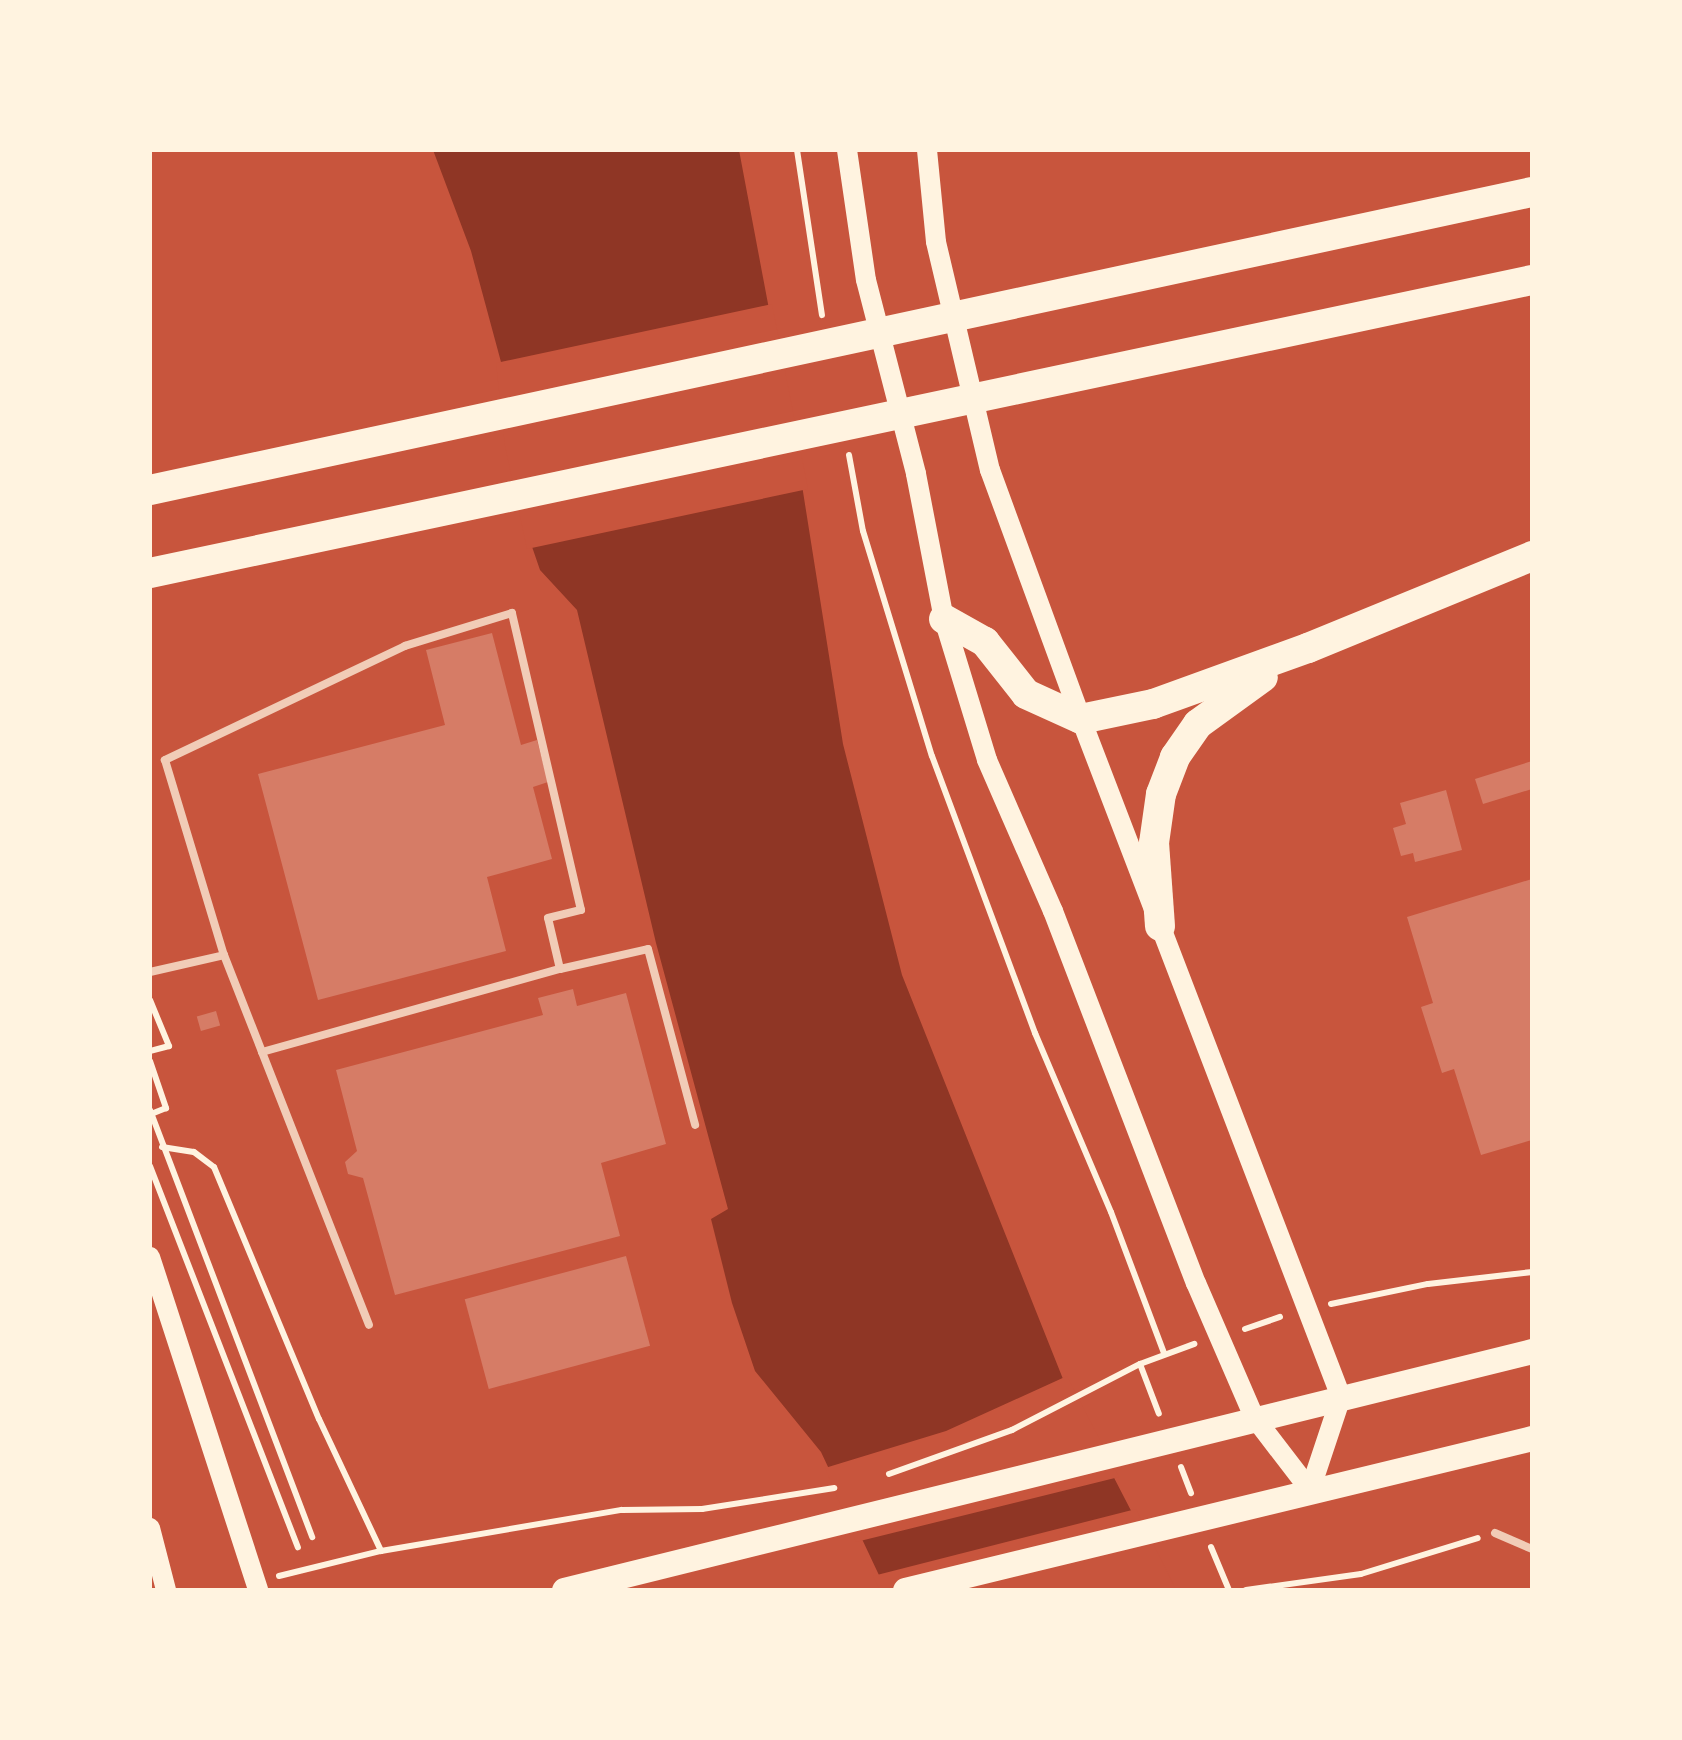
<!DOCTYPE html>
<html>
<head>
<meta charset="utf-8">
<style>
	body { margin:0 }
	#map { position:relative; width:1682px; height:1740px; overflow:hidden; background:#c8553d; font-family:"Times New Roman",serif }
	div>[style] { position:absolute }
	[style*='--x'] { left:calc(var(--x)*1px); top:calc(var(--y)*1px); width:calc(var(--w)*1px); rotate:calc(var(--a)*1deg) }
	.water>* { inset:0; background:#8f3625 }
	.pier>* { inset:0; background:#c8553d }
	.building>* { inset:0; background:#d67c66; transform-origin:0 0 }
	.path>* { height:6px; margin:-3px; padding:0 3px; transform-origin:3px; border-radius:3px; background:#fff3e0 }
	.service>* { height:8px; margin:-4px; padding:0 4px; transform-origin:4px; border-radius:4px; background:#f1ccb7 }
	.secondary>* { height:20px; margin:-10px; padding:0 10px; transform-origin:10px; border-radius:10px; background:#fff3e0 }
	.primary>* { height:25px; margin:-12.5px; padding:0 12.5px; transform-origin:12.5px; border-radius:12.5px; background:#fff3e0 }
	.motorway>* { height:30px; margin:-15px; padding:0 15px; transform-origin:15px; border-radius:15px; background:#fff3e0 }
	span { translate:-50% -50%; white-space:nowrap; text-align:center; line-height:1.15; -webkit-text-stroke:8px #fff3e0; paint-order:stroke }
	.frame { position:absolute; inset:0; border:152px solid #fff3e0; pointer-events:none }
</style>
</head>
<body>
<div id="map">
	<div class="water">
		<div style="clip-path:polygon(433px 150px,739px 150px,801px 479px,843px 744px,902px 975px,1063px 1379px,1172px 1590px,886px 1590px,821px 1452px,755px 1371px,732px 1303px,711px 1219px,728px 1209px,656px 943px,577px 610px,540px 570px,528px 535px,501px 362px,471px 251px)"></div>
	</div>
	<div class="pier">
		<div style="clip-path:polygon(772px 304px,808px 489px,527px 549px,505px 446px,496px 363px)"></div>
		<div style="clip-path:polygon(1067px 1376px,1119px 1477px,856px 1542px,825px 1468px,946px 1431px)"></div>
		<div style="clip-path:polygon(1136px 1509px,1176px 1590px,880px 1590px,873px 1576px)"></div>
	</div>
	<div class="building">
		<div style="clip-path:polygon(492px 633px,521px 745px,537px 740px,548px 782px,533px 787px,552px 859px,487px 877px,506px 951px,318px 1000px,258px 774px,445px 725px,426px 650px)"></div>
		<div style="clip-path:polygon(1532px 761px,1532px 789px,1483px 804px,1475px 779px)"></div>
		<div style="clip-path:polygon(1446px 790px,1462px 850px,1415px 862px,1413px 853px,1401px 856px,1393px 828px,1406px 824px,1400px 803px)"></div>
		<div style="clip-path:polygon(1532px 879px,1532px 1140px,1481px 1155px,1454px 1069px,1442px 1073px,1421px 1007px,1433px 1003px,1407px 917px)"></div>
		<div style="clip-path:polygon(573px 989px,577px 1006px,626px 993px,666px 1144px,601px 1163px,620px 1236px,395px 1295px,363px 1178px,348px 1174px,345px 1162px,357px 1151px,336px 1070px,543px 1015px,538px 998px)"></div>
		<div style="left:216px;top:1011px;width:15px;height:20px;rotate:74deg"></div>
		<div style="left:626px;top:1256px;width:93px;height:167px;rotate:75deg"></div>
	</div>
	<div class="path">
		<div style="--x:797;--y:150;--w:167;--a:81.4"></div>
		<div style="--x:849;--y:455;--w:77;--a:79.6"></div>
		<div style="--x:863;--y:531;--w:235;--a:73"></div>
		<div style="--x:932;--y:756;--w:296;--a:69.6"></div>
		<div style="--x:1035;--y:1033;--w:194;--a:67"></div>
		<div style="--x:1111;--y:1212;--w:151;--a:69.4"></div>
		<div style="--x:150;--y:1000;--w:50;--a:67.6"></div>
		<div style="--x:169;--y:1046;--w:20;--a:165"></div>
		<div style="--x:150;--y:1061;--w:50;--a:71.2"></div>
		<div style="--x:166;--y:1108;--w:16;--a:158"></div>
		<div style="--x:150;--y:1110;--w:457;--a:69.2"></div>
		<div style="--x:162;--y:1147;--w:32;--a:9"></div>
		<div style="--x:194;--y:1152;--w:25;--a:37"></div>
		<div style="--x:214;--y:1167;--w:273;--a:67.4"></div>
		<div style="--x:319;--y:1419;--w:146;--a:64.8"></div>
		<div style="--x:150;--y:1166;--w:409;--a:68.8"></div>
		<div style="--x:1331;--y:1304;--w:99;--a:-11.7"></div>
		<div style="--x:1428;--y:1284;--w:105;--a:-6.6"></div>
		<div style="--x:1245;--y:1329;--w:37;--a:-19"></div>
		<div style="--x:1140;--y:1364;--w:53;--a:69.2"></div>
		<div style="--x:1181;--y:1467;--w:28;--a:69"></div>
		<div style="--x:889;--y:1474;--w:131;--a:-19.7"></div>
		<div style="--x:1012;--y:1430;--w:144;--a:-27.3"></div>
		<div style="--x:1140;--y:1364;--w:58;--a:-20.3"></div>
		<div style="--x:1211;--y:1547;--w:47;--a:67.3"></div>
		<div style="--x:279;--y:1576;--w:105;--a:-13.8"></div>
		<div style="--x:381;--y:1551;--w:244;--a:-9.7"></div>
		<div style="--x:622;--y:1510;--w:80;--a:-0.7"></div>
		<div style="--x:702;--y:1509;--w:134;--a:-9"></div>
		<div style="--x:1246;--y:1590;--w:116;--a:-7.9"></div>
		<div style="--x:1361;--y:1574;--w:122;--a:-17.1"></div>
	</div>
	<div class="service">
		<div style="--x:560;--y:969;--w:90;--a:-12.8"></div>
		<div style="--x:648;--y:949;--w:182;--a:75"></div>
		<div style="--x:150;--y:972;--w:76;--a:-12.9"></div>
		<div style="--x:262;--y:1052;--w:309;--a:-15.6"></div>
		<div style="--x:560;--y:969;--w:52;--a:-103.2"></div>
		<div style="--x:548;--y:918;--w:34;--a:-14"></div>
		<div style="--x:581;--y:910;--w:305;--a:-103.1"></div>
		<div style="--x:512;--y:613;--w:112;--a:162.9"></div>
		<div style="--x:405;--y:646;--w:266;--a:154.6"></div>
		<div style="--x:165;--y:760;--w:204;--a:73.2"></div>
		<div style="--x:224;--y:955;--w:104;--a:68.6"></div>
		<div style="--x:262;--y:1052;--w:293;--a:68.6"></div>
		<div style="--x:1495;--y:1533;--w:40;--a:23.4"></div>
	</div>
	<div class="secondary">
		<div style="--x:847;--y:150;--w:131;--a:81.7"></div>
		<div style="--x:866;--y:280;--w:200;--a:75.5"></div>
		<div style="--x:916;--y:474;--w:148;--a:79.1"></div>
		<div style="--x:944;--y:619;--w:147;--a:73"></div>
		<div style="--x:987;--y:760;--w:165;--a:66.4"></div>
		<div style="--x:1053;--y:911;--w:399;--a:69"></div>
		<div style="--x:1196;--y:1283;--w:146;--a:66.6"></div>
		<div style="--x:1254;--y:1417;--w:92;--a:52.5"></div>
		<div style="--x:927;--y:150;--w:92;--a:84.4"></div>
		<div style="--x:936;--y:242;--w:234;--a:76.7"></div>
		<div style="--x:990;--y:470;--w:265;--a:69.9"></div>
		<div style="--x:1081;--y:719;--w:726;--a:69.02"></div>
		<div style="--x:1341;--y:1397;--w:98;--a:108.4"></div>
		<div style="--x:150;--y:1257;--w:350;--a:72"></div>
		<div style="--x:150;--y:1528;--w:64;--a:75.5"></div>
	</div>
	<div class="primary">
		<div style="--x:564;--y:1590;--w:997;--a:-13.87"></div>
		<div style="--x:905;--y:1590;--w:645;--a:-13.63"></div>
	</div>
	<div class="motorway">
		<div style="--x:150;--y:490;--w:1414;--a:-12.17"></div>
		<div style="--x:150;--y:573;--w:1413;--a:-11.97"></div>
		<div style="--x:944;--y:619;--w:47;--a:29.3"></div>
		<div style="--x:985;--y:642;--w:66;--a:51.7"></div>
		<div style="--x:1026;--y:694;--w:60;--a:24.4"></div>
		<div style="--x:1081;--y:719;--w:74;--a:-11.8"></div>
		<div style="--x:1153;--y:704;--w:165;--a:-19.9"></div>
		<div style="--x:1308;--y:648;--w:242;--a:-22.3"></div>
		<div style="--x:1160;--y:926;--w:83;--a:-94.1"></div>
		<div style="--x:1154;--y:843;--w:49;--a:-81.9"></div>
		<div style="--x:1161;--y:794;--w:40;--a:-69"></div>
		<div style="--x:1175;--y:757;--w:40;--a:-55.1"></div>
		<div style="--x:1198;--y:724;--w:80;--a:-35.9"></div>
	</div>
	<div class="frame"></div>
</div>
</body>
</html>
